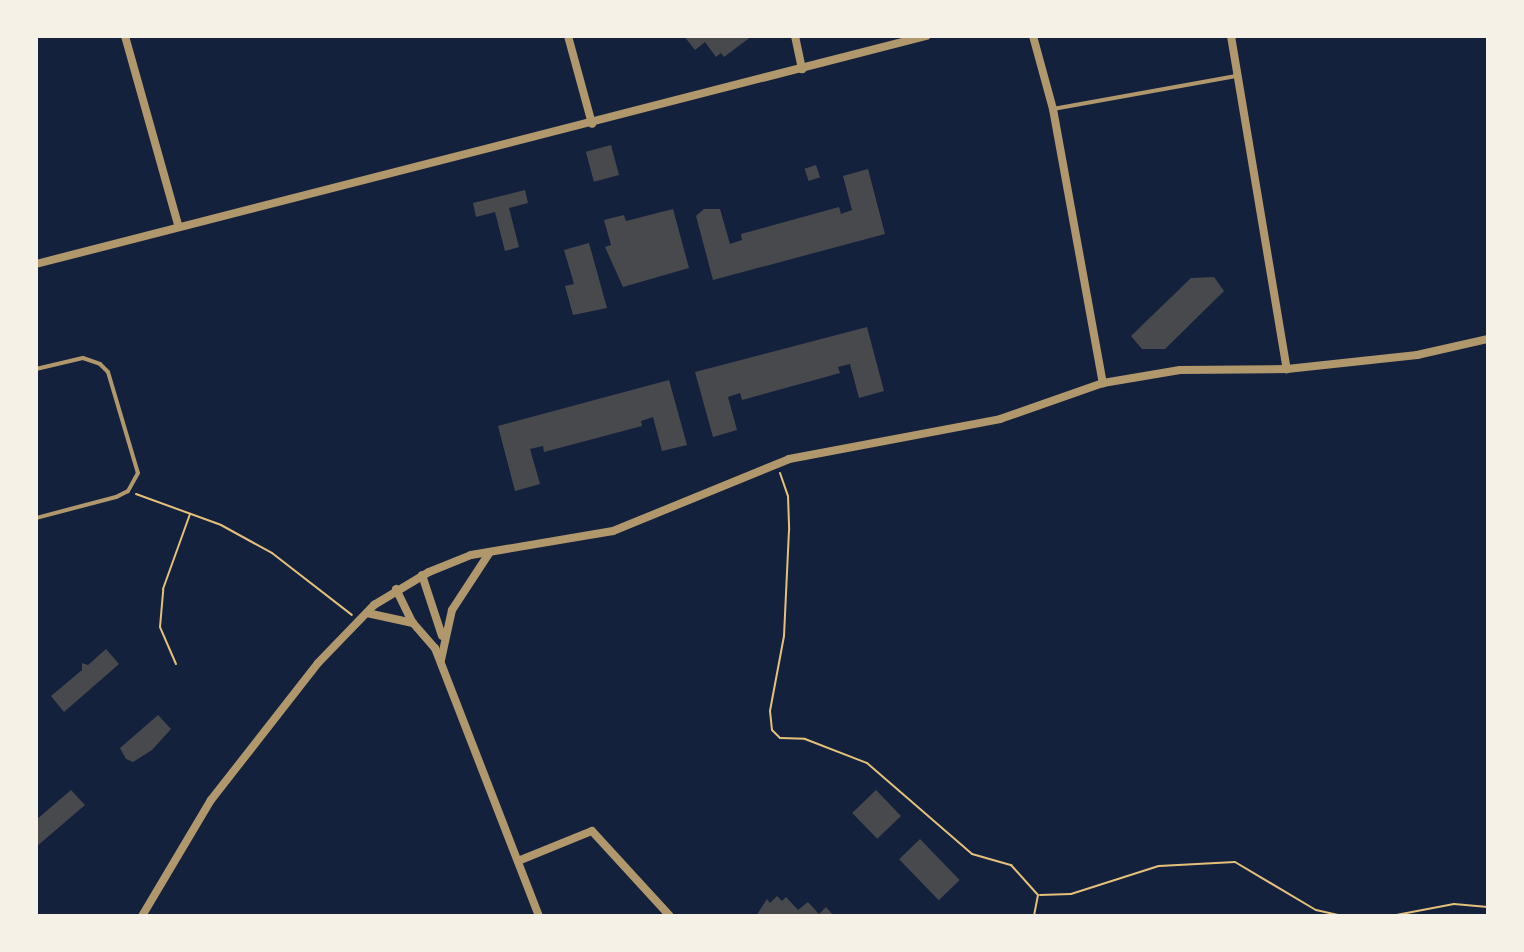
<!DOCTYPE html>
<html>
<head>
<meta charset="utf-8">
<style>
	body { margin:0 }
	#map { position:relative; width:1524px; height:952px; overflow:hidden; background:#14213d; font-family:Jost,sans-serif }
	div>[style] { position:absolute }
	[style*='--x'] { left:calc(var(--x)*1px); top:calc(var(--y)*1px); width:calc(var(--w)*1px); rotate:calc(var(--a)*1deg) }
	.building>* { inset:0; background:#48494c; transform-origin:0 0 }
	.path>* { height:2px; margin:-1px; padding:0 1px; transform-origin:1px; border-radius:1px; background:#e5c07b }
	.service>* { height:4px; margin:-2px; padding:0 2px; transform-origin:2px; border-radius:2px; background:#b1986c }
	.minor>* { height:8px; margin:-4px; padding:0 4px; transform-origin:4px; border-radius:4px; background:#b1986c }
	span { translate:-50% -50%; white-space:nowrap; text-align:center; line-height:1.15; -webkit-text-stroke:8px #f6f1e7; paint-order:stroke }
	.frame { position:absolute; inset:0; border:38px solid #f6f1e7; pointer-events:none }
</style>
</head>
<body>
<div id="map">
	<div class="building">
		<div style="clip-path:polygon(684px 36px,752px 36px,724px 57px,721px 53px,716px 57px,705px 42px,695px 50px)"></div>
		<div style="left:611px;top:145px;width:31px;height:26px;rotate:75deg"></div>
		<div style="left:816px;top:165px;width:13px;height:12px;rotate:72deg"></div>
		<div style="clip-path:polygon(868px 169px,885px 234px,713px 280px,696px 216px,704px 209px,720px 209px,730px 244px,742px 240px,741px 234px,839px 207px,841px 214px,852px 210px,843px 176px)"></div>
		<div style="clip-path:polygon(525px 190px,528px 203px,509px 208px,519px 247px,505px 251px,495px 212px,476px 217px,473px 203px)"></div>
		<div style="clip-path:polygon(673px 209px,689px 268px,623px 287px,605px 247px,611px 245px,604px 220px,624px 215px,626px 221px)"></div>
		<div style="clip-path:polygon(589px 243px,607px 308px,573px 315px,565px 286px,574px 284px,564px 250px)"></div>
		<div style="clip-path:polygon(1214px 277px,1224px 291px,1165px 349px,1142px 349px,1131px 336px,1191px 278px)"></div>
		<div style="clip-path:polygon(867px 327px,884px 391px,859px 398px,850px 364px,838px 367px,840px 373px,742px 400px,740px 393px,728px 397px,737px 430px,713px 437px,695px 372px)"></div>
		<div style="clip-path:polygon(669px 380px,687px 445px,662px 451px,653px 417px,641px 421px,642px 426px,544px 452px,543px 446px,530px 449px,540px 484px,515px 491px,498px 426px)"></div>
		<div style="clip-path:polygon(106px 649px,119px 664px,64px 712px,51px 696px,82px 670px,82px 663px,88px 665px)"></div>
		<div style="clip-path:polygon(158px 715px,171px 729px,152px 750px,133px 762px,126px 759px,120px 748px)"></div>
		<div style="clip-path:polygon(71px 790px,85px 805px,36px 847px,36px 820px)"></div>
		<div style="left:876px;top:790px;width:36px;height:33px;rotate:46deg"></div>
		<div style="left:920px;top:839px;width:57px;height:29px;rotate:46deg"></div>
		<div style="clip-path:polygon(777px 896px,782px 901px,786px 897px,798px 910px,808px 902px,819px 914px,826px 907px,834px 916px,756px 916px,767px 899px,770px 903px)"></div>
	</div>
	<div class="path">
		<div style="--x:780;--y:473;--w:24;--a:71"></div>
		<div style="--x:788;--y:496;--w:34;--a:88"></div>
		<div style="--x:789;--y:530;--w:106;--a:92.7"></div>
		<div style="--x:784;--y:636;--w:76;--a:100.6"></div>
		<div style="--x:770;--y:711;--w:19;--a:84"></div>
		<div style="--x:772;--y:730;--w:11;--a:45"></div>
		<div style="--x:780;--y:738;--w:25;--a:2"></div>
		<div style="--x:805;--y:739;--w:66;--a:21.2"></div>
		<div style="--x:867;--y:763;--w:139;--a:40.9"></div>
		<div style="--x:972;--y:854;--w:41;--a:15.8"></div>
		<div style="--x:1011;--y:865;--w:40;--a:48"></div>
		<div style="--x:1038;--y:895;--w:21;--a:101"></div>
		<div style="--x:136;--y:494;--w:90;--a:20"></div>
		<div style="--x:221;--y:525;--w:58;--a:28.8"></div>
		<div style="--x:272;--y:553;--w:101;--a:37.8"></div>
		<div style="--x:176;--y:664;--w:40;--a:-113.4"></div>
		<div style="--x:160;--y:627;--w:38;--a:-85"></div>
		<div style="--x:163;--y:589;--w:80;--a:-70.2"></div>
		<div style="--x:1040;--y:895;--w:31;--a:-2"></div>
		<div style="--x:1071;--y:894;--w:92;--a:-17.7"></div>
		<div style="--x:1159;--y:866;--w:76;--a:-3"></div>
		<div style="--x:1235;--y:862;--w:94;--a:30.7"></div>
		<div style="--x:1316;--y:910;--w:26;--a:13"></div>
		<div style="--x:1391;--y:916;--w:64;--a:-10.8"></div>
		<div style="--x:1454;--y:904;--w:34;--a:5"></div>
	</div>
	<div class="service">
		<div style="--x:1053;--y:109;--w:186;--a:-10.2"></div>
		<div style="--x:36;--y:369;--w:48;--a:-13.2"></div>
		<div style="--x:83;--y:358;--w:18;--a:19"></div>
		<div style="--x:100;--y:364;--w:11;--a:45"></div>
		<div style="--x:108;--y:372;--w:105;--a:73.5"></div>
		<div style="--x:138;--y:473;--w:21;--a:119"></div>
		<div style="--x:128;--y:491;--w:13;--a:153"></div>
		<div style="--x:116;--y:497;--w:83;--a:165.3"></div>
	</div>
	<div class="minor">
		<div style="--x:125;--y:36;--w:196;--a:74.3"></div>
		<div style="--x:568;--y:36;--w:91;--a:74.7"></div>
		<div style="--x:795;--y:36;--w:34;--a:78"></div>
		<div style="--x:1033;--y:36;--w:76;--a:74.7"></div>
		<div style="--x:1053;--y:109;--w:279;--a:79.7"></div>
		<div style="--x:1231;--y:36;--w:338;--a:80.5"></div>
		<div style="--x:36;--y:264;--w:919;--a:-14.37"></div>
		<div style="--x:422;--y:575;--w:64;--a:71.8"></div>
		<div style="--x:396;--y:589;--w:37;--a:64"></div>
		<div style="--x:367;--y:613;--w:47;--a:12.3"></div>
		<div style="--x:413;--y:623;--w:33;--a:49"></div>
		<div style="--x:435;--y:648;--w:287;--a:68.8"></div>
		<div style="--x:441;--y:660;--w:51;--a:-77.6"></div>
		<div style="--x:452;--y:610;--w:69;--a:-56.8"></div>
		<div style="--x:518;--y:861;--w:80;--a:-22.1"></div>
		<div style="--x:592;--y:831;--w:115;--a:47.5"></div>
		<div style="--x:142;--y:916;--w:135;--a:-59.3"></div>
		<div style="--x:211;--y:800;--w:174;--a:-52"></div>
		<div style="--x:318;--y:663;--w:81;--a:-46"></div>
		<div style="--x:374;--y:605;--w:64;--a:-31"></div>
		<div style="--x:429;--y:572;--w:45;--a:-22"></div>
		<div style="--x:471;--y:555;--w:144;--a:-9.6"></div>
		<div style="--x:613;--y:531;--w:190;--a:-22.2"></div>
		<div style="--x:789;--y:459;--w:215;--a:-10.7"></div>
		<div style="--x:1000;--y:419;--w:109;--a:-19.3"></div>
		<div style="--x:1103;--y:383;--w:78;--a:-9.6"></div>
		<div style="--x:1180;--y:370;--w:107;--a:-0.5"></div>
		<div style="--x:1287;--y:369;--w:131;--a:-6.1"></div>
		<div style="--x:1417;--y:355;--w:73;--a:-12.7"></div>
	</div>
	<div class="frame"></div>
</div>
</body>
</html>
